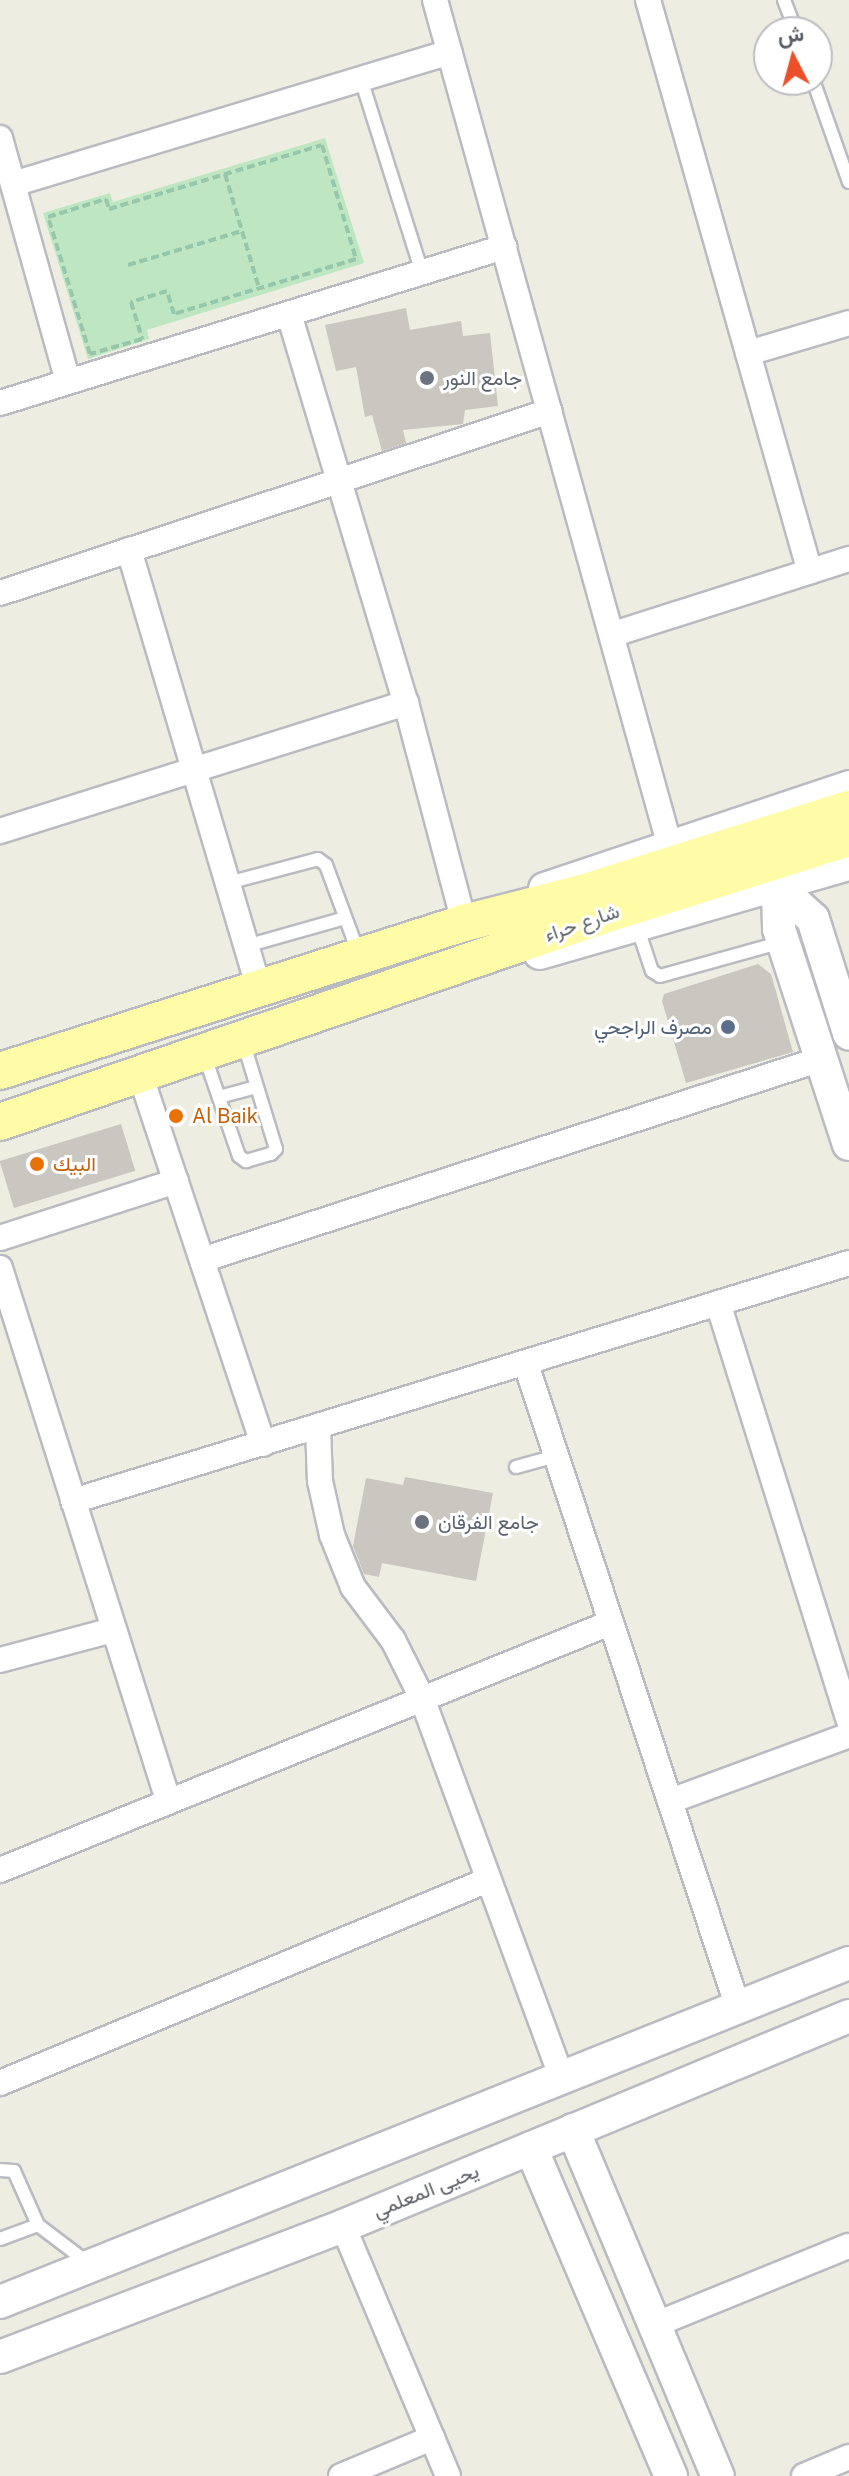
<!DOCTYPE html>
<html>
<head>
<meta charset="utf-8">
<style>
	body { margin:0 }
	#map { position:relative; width:849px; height:2476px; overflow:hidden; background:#eeede2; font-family:"Public Sans",Vazirmatn,sans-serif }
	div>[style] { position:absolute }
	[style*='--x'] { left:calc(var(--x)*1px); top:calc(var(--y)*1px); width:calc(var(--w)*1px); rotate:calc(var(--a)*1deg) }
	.green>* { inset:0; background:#bee6c3 }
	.building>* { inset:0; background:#c9c7bf; transform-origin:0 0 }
	.path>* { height:4px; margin-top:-2px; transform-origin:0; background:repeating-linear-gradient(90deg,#97c7aa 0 8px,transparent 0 12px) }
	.roads { filter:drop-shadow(2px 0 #babbc1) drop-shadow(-2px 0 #babbc1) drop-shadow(0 2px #babbc1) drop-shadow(0 -2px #babbc1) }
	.lane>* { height:12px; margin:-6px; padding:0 6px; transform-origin:6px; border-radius:6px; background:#fff }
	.street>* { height:24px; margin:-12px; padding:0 12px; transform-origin:12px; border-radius:12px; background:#fff }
	.secondary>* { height:32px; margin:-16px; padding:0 16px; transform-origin:16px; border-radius:16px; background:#fff }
	.primary>* { height:36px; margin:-18px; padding:0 18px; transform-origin:18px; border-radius:18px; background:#fffba6 }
	.dots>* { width:22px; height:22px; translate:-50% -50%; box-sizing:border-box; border:4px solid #fff; border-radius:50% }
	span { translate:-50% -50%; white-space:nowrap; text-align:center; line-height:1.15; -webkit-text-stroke:6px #fff; paint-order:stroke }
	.worship-label { font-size:20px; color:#5b616d }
	.left { translate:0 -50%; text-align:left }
	.street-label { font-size:20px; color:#5a5d63 }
	.service-label { font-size:20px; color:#4e5e75 }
	.right { translate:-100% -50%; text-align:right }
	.food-label { font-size:20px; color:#c56008 }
	.north { position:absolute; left:753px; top:16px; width:80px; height:80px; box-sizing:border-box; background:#fff; border:2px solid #bdbec1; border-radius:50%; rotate:354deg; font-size:22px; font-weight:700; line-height:32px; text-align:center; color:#5a5d63 }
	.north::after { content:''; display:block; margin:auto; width:28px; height:36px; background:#ed5029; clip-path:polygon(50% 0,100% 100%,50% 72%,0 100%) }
</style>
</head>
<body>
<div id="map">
	<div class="green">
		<div style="clip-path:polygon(325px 138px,364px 263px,147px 330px,149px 339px,88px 359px,43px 213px,110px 193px,113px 202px)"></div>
	</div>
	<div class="building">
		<div style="clip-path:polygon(406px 308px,410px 330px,461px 321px,463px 336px,490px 333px,498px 406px,465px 410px,463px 424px,403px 430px,406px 443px,382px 451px,372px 415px,365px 417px,356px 367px,336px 371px,325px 325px)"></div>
		<div style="clip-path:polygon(758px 964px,771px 974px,793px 1052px,686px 1083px,662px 1001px,664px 994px)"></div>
		<div style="left:121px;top:1124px;width:49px;height:127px;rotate:73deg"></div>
		<div style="clip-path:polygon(405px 1477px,493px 1493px,476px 1581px,382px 1563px,379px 1577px,364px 1574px,353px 1546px,366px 1478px,403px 1485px)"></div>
	</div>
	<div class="path">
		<div style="--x:322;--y:145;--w:119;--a:73.4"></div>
		<div style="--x:356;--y:259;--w:190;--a:163.2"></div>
		<div style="--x:174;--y:314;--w:24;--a:-107"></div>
		<div style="--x:167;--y:291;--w:38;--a:163"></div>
		<div style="--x:131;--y:302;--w:39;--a:73"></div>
		<div style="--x:142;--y:339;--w:54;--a:163.9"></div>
		<div style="--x:90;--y:354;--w:143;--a:-107"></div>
		<div style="--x:48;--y:217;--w:61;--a:-17.2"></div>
		<div style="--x:106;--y:199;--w:10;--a:73"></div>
		<div style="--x:109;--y:209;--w:222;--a:-16.7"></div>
		<div style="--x:225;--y:174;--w:119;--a:73.4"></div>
		<div style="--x:128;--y:265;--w:119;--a:-16.6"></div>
	</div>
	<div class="roads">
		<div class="lane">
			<div style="--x:784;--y:0;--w:34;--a:69"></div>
			<div style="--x:361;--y:79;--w:203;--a:72.5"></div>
			<div style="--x:813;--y:80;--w:108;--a:70.6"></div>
			<div style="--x:228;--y:883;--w:93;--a:-14.9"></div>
			<div style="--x:318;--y:859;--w:10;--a:37"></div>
			<div style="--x:326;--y:865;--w:95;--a:69.7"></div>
			<div style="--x:637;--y:926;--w:47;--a:71.6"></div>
			<div style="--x:652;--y:971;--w:9;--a:32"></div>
			<div style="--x:660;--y:976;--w:128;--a:-15.5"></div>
			<div style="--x:246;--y:946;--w:103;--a:-15.8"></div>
			<div style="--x:204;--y:1054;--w:108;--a:71.1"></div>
			<div style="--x:239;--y:1156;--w:9;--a:36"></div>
			<div style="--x:246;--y:1161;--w:26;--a:-16"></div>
			<div style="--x:271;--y:1154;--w:7;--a:-45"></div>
			<div style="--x:276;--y:1149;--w:113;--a:-107"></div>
			<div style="--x:219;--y:1097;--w:39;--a:-15"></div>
			<div style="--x:516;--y:1467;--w:41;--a:-15.4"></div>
			<div style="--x:0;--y:2170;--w:14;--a:4"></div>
			<div style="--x:14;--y:2171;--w:59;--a:66"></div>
			<div style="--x:38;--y:2225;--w:63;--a:37.2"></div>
			<div style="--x:0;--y:2239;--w:40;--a:-20.2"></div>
		</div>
		<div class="street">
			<div style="--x:435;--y:0;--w:875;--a:74.49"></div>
			<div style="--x:648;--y:0;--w:594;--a:74.19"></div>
			<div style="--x:0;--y:138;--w:253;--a:74.4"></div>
			<div style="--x:13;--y:184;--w:456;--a:-16.8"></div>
			<div style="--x:289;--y:314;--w:406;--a:73.3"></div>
			<div style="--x:406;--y:703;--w:228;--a:75.2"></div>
			<div style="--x:748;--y:353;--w:105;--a:-16.5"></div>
			<div style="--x:0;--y:403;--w:528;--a:-17.2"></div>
			<div style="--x:129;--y:550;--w:458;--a:73.5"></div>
			<div style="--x:0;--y:593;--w:579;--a:-18.31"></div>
			<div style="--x:614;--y:634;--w:247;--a:-17.7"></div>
			<div style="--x:0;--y:831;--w:426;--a:-17.5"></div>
			<div style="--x:139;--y:1071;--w:393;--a:71.6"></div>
			<div style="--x:0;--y:1238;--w:185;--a:-17.9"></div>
			<div style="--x:202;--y:1260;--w:651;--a:-17.99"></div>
			<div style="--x:0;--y:1268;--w:558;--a:72.47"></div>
			<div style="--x:718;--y:1303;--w:438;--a:72.6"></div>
			<div style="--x:526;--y:1364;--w:678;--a:71.78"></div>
			<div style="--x:318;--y:1427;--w:54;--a:87.9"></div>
			<div style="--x:320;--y:1481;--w:55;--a:77.5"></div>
			<div style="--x:332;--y:1535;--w:56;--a:68"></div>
			<div style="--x:353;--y:1587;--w:66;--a:53"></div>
			<div style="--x:393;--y:1640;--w:65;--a:63.4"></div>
			<div style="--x:422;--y:1698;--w:405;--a:69.8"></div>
			<div style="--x:73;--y:1501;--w:812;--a:-17.05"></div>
			<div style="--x:0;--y:1660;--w:117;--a:-14.9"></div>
			<div style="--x:670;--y:1801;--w:191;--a:-20.2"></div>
			<div style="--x:0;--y:1870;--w:658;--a:-22.04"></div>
			<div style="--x:0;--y:2083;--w:529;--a:-22.59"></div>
			<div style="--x:343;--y:2226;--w:271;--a:67.2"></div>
			<div style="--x:654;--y:2325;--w:210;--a:-22.1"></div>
			<div style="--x:341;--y:2476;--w:99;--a:-22.7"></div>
			<div style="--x:804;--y:2476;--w:49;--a:-22.9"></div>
		</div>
		<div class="secondary">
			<div style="--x:778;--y:887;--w:42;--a:88.6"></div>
			<div style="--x:779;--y:929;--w:226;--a:72"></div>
			<div style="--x:778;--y:887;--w:47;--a:42.4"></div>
			<div style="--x:813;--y:919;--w:120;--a:72.5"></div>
			<div style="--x:545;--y:889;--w:321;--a:-18.5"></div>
			<div style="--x:540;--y:953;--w:322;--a:-16.1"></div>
			<div style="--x:573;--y:2130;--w:375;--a:67.3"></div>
			<div style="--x:531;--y:2148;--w:357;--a:66.9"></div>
			<div style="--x:0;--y:2302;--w:914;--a:-21.77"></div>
			<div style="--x:0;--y:2357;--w:367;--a:-20.9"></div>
			<div style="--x:343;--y:2226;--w:548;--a:-22.54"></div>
		</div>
		<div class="primary">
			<div style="--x:0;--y:1071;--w:487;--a:-17.7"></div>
			<div style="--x:464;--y:923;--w:122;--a:-14.3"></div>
			<div style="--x:582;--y:893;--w:280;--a:-17.5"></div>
			<div style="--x:0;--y:1122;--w:629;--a:-18.92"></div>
			<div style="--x:595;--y:918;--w:266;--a:-17.5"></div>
		</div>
	</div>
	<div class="dots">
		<div style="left:427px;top:378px;background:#6b7280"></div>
		<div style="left:728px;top:1027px;background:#5c6f8a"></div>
		<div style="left:176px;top:1116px;background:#e8710a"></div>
		<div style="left:37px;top:1164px;background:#e8710a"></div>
		<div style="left:422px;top:1522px;background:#6b7280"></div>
	</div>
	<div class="worship-label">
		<span class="left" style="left:443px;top:378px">جامع النور</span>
		<span class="left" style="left:438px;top:1522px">جامع الفرقان</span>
	</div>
	<div class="street-label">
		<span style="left:582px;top:923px;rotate:-19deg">شارع حراء</span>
		<span style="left:426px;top:2191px;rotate:-22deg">يحيى المعلمي</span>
	</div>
	<div class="service-label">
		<span class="right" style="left:712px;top:1027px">مصرف الراجحي</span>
	</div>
	<div class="food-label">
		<span class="left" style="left:192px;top:1116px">Al Baik</span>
		<span class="left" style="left:53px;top:1164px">البيك</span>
	</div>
	<div class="north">ش</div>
</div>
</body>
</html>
